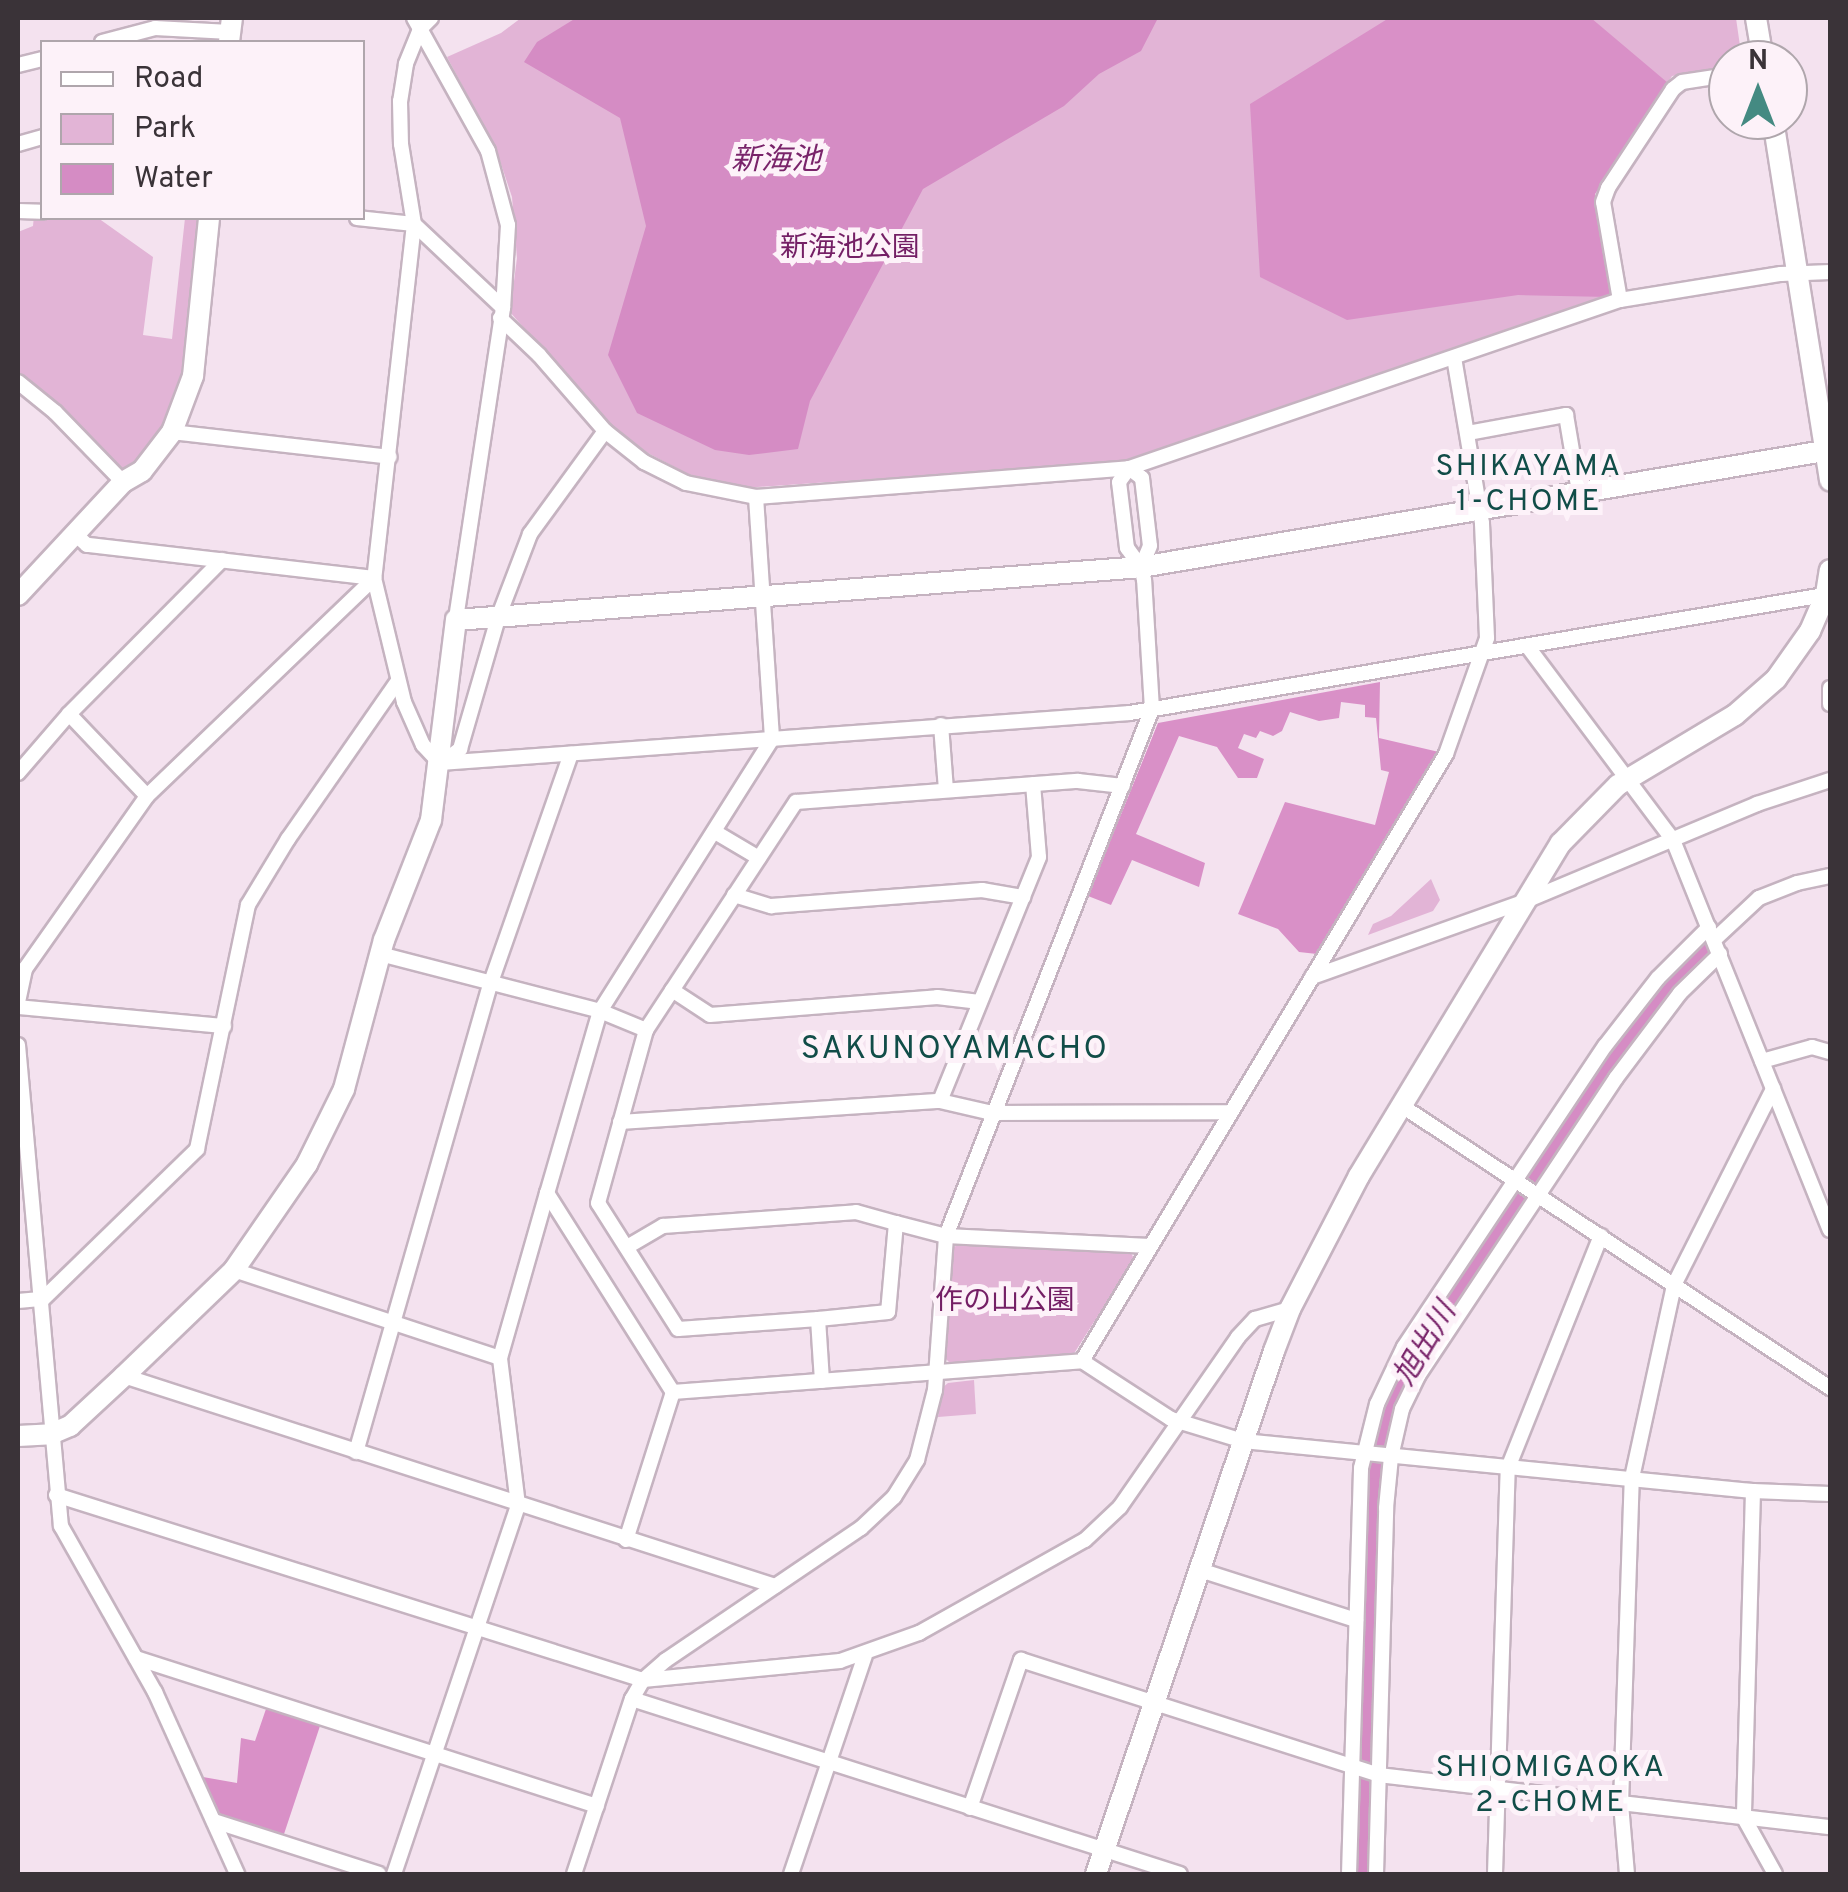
<!DOCTYPE html>
<html>
<head>
<meta charset="utf-8">
<style>
	body { margin:0 }
	#map { position:relative; width:1848px; height:1892px; overflow:hidden; background:#f4e2ef; font-family:Overpass,"Noto Sans JP",sans-serif }
	div>[style] { position:absolute }
	[style*='--x'] { left:calc(var(--x)*1px); top:calc(var(--y)*1px); width:calc(var(--w)*1px); rotate:calc(var(--a)*1deg) }
	.green>* { inset:0; background:#e2b4d6 }
	.forest>* { inset:0; background:#d990c7 }
	.water>* { inset:0; background:#d58cc4 }
	.river>* { height:30px; margin:-15px; padding:0 15px; transform-origin:15px; border-radius:15px; background:#d58cc4 }
	.roads { filter:drop-shadow(2px 0 #c5b3c0) drop-shadow(-2px 0 #c5b3c0) drop-shadow(0 2px #c5b3c0) drop-shadow(0 -2px #c5b3c0) }
	.street>* { height:14px; margin:-7px; padding:0 7px; transform-origin:7px; border-radius:7px; background:#fff }
	.secondary>* { height:20px; margin:-10px; padding:0 10px; transform-origin:10px; border-radius:10px; background:#fff }
	span { translate:-50% -50%; white-space:nowrap; text-align:center; line-height:1.15; -webkit-text-stroke:10px #fdf2f9; paint-order:stroke }
	.park-label { font-size:28px; color:#741f65 }
	.water-label { font-size:30px; color:#79246a; font-style:italic }
	.neighbourhood-label { font-size:30px; color:#114d48; letter-spacing:2.5px }
	.quarter-label { font-size:32px; color:#114d48; letter-spacing:2.5px }
	.frame { position:absolute; inset:0; border:20px solid #3a3338; pointer-events:none }
	.legend { position:absolute; left:40px; top:40px; width:325px; height:180px; box-sizing:border-box; background:#fdf2f9; border:2px solid #afa6ac; margin:0; padding:12px 18px; list-style:none; font-size:30px; color:#3a3338 }
	.legend li { display:flex; align-items:center; gap:20px; height:50px }
	.legend b { width:50px; border:2px solid #afa6ac }
	.north { position:absolute; left:1708px; top:40px; width:100px; height:100px; box-sizing:border-box; background:#fdf2f9; border:2px solid #afa6ac; border-radius:50%; rotate:0deg; font-size:28px; font-weight:700; line-height:40px; text-align:center; color:#3a3338 }
	.north::after { content:''; display:block; margin:auto; width:35px; height:45px; background:#448a82; clip-path:polygon(50% 0,100% 100%,50% 72%,0 100%) }
</style>
</head>
<body>
<div id="map">
	<div class="green">
		<div style="clip-path:polygon(521px 18px,1736px 18px,1742px 60px,1728px 60px,1728px 67px,1672px 76px,1595px 194px,1611px 289px,1609px 297px,1126px 461px,744px 488px,688px 474px,642px 450px,606px 422px,510px 312px,517px 258px,512px 197px,496px 149px,447px 57px,501px 33px)"></div>
		<div style="clip-path:polygon(34px 215px,98px 218px,153px 257px,143px 335px,172px 339px,185px 218px,201px 218px,179px 390px,156px 439px,129px 471px,121px 470px,18px 376px,18px 232px,33px 226px)"></div>
		<div style="clip-path:polygon(1431px 879px,1440px 900px,1433px 911px,1368px 935px,1373px 924px,1391px 916px)"></div>
		<div style="clip-path:polygon(958px 1244px,1130px 1251px,1134px 1259px,1073px 1355px,950px 1363px,944px 1357px,951px 1250px)"></div>
		<div style="clip-path:polygon(974px 1380px,976px 1414px,938px 1417px,942px 1388px,948px 1383px)"></div>
	</div>
	<div class="forest">
		<div style="clip-path:polygon(1389px 18px,1591px 18px,1668px 83px,1595px 194px,1611px 289px,1609px 297px,1518px 295px,1347px 320px,1260px 277px,1250px 104px)"></div>
		<div style="clip-path:polygon(1380px 682px,1379px 738px,1439px 752px,1317px 954px,1299px 952px,1278px 929px,1238px 914px,1285px 802px,1375px 825px,1389px 772px,1381px 770px,1376px 718px,1365px 717px,1365px 705px,1341px 702px,1339px 718px,1319px 721px,1290px 712px,1282px 731px,1273px 736px,1260px 731px,1256px 738px,1244px 734px,1238px 748px,1264px 759px,1257px 778px,1238px 778px,1217px 747px,1179px 736px,1136px 834px,1205px 863px,1199px 887px,1132px 860px,1111px 905px,1088px 896px,1158px 723px)"></div>
		<div style="clip-path:polygon(267px 1706px,321px 1723px,283px 1837px,221px 1816px,203px 1777px,237px 1783px,241px 1738px,255px 1741px)"></div>
	</div>
	<div class="water">
		<div style="clip-path:polygon(576px 18px,1158px 18px,1141px 51px,1099px 74px,1064px 106px,923px 189px,810px 401px,798px 449px,749px 455px,715px 450px,637px 413px,608px 355px,646px 226px,620px 118px,524px 62px,537px 42px)"></div>
	</div>
	<div class="river">
		<div style="--x:1362;--y:1874;--w:410;--a:-88"></div>
		<div style="--x:1376;--y:1464;--w:84;--a:-73.5"></div>
		<div style="--x:1400;--y:1383;--w:371;--a:-56.9"></div>
		<div style="--x:1603;--y:1072;--w:108;--a:-52.5"></div>
		<div style="--x:1669;--y:986;--w:49;--a:-45.8"></div>
	</div>
	<div class="roads">
		<div class="street">
			<div style="--x:414;--y:18;--w:152;--a:60.9"></div>
			<div style="--x:488;--y:151;--w:77;--a:74.9"></div>
			<div style="--x:508;--y:225;--w:83;--a:93.4"></div>
			<div style="--x:503;--y:308;--w:316;--a:98.6"></div>
			<div style="--x:431;--y:18;--w:16;--a:135"></div>
			<div style="--x:420;--y:29;--w:38;--a:112"></div>
			<div style="--x:406;--y:64;--w:37;--a:99"></div>
			<div style="--x:400;--y:101;--w:43;--a:88.7"></div>
			<div style="--x:401;--y:144;--w:81;--a:80.8"></div>
			<div style="--x:414;--y:224;--w:356;--a:96.4"></div>
			<div style="--x:374;--y:578;--w:128;--a:76.4"></div>
			<div style="--x:404;--y:702;--w:47;--a:66.2"></div>
			<div style="--x:423;--y:745;--w:25;--a:47"></div>
			<div style="--x:102;--y:42;--w:55;--a:-14.8"></div>
			<div style="--x:155;--y:28;--w:75;--a:3.1"></div>
			<div style="--x:18;--y:65;--w:25;--a:-14"></div>
			<div style="--x:18;--y:144;--w:25;--a:-16"></div>
			<div style="--x:18;--y:211;--w:24;--a:2"></div>
			<div style="--x:357;--y:218;--w:57;--a:6"></div>
			<div style="--x:414;--y:224;--w:122;--a:43.3"></div>
			<div style="--x:1620;--y:300;--w:99;--a:-99.8"></div>
			<div style="--x:1603;--y:202;--w:15;--a:-70"></div>
			<div style="--x:1608;--y:188;--w:118;--a:-56.7"></div>
			<div style="--x:1673;--y:89;--w:11;--a:-38"></div>
			<div style="--x:1682;--y:82;--w:47;--a:-8.7"></div>
			<div style="--x:500;--y:318;--w:54;--a:43.5"></div>
			<div style="--x:539;--y:355;--w:101;--a:49"></div>
			<div style="--x:605;--y:431;--w:50;--a:38.5"></div>
			<div style="--x:644;--y:462;--w:47;--a:26.6"></div>
			<div style="--x:686;--y:483;--w:71;--a:11.3"></div>
			<div style="--x:756;--y:497;--w:374;--a:-4.4"></div>
			<div style="--x:1129;--y:468;--w:519;--a:-18.89"></div>
			<div style="--x:1620;--y:300;--w:163;--a:-9.2"></div>
			<div style="--x:1781;--y:274;--w:49;--a:-2.3"></div>
			<div style="--x:18;--y:382;--w:48;--a:39"></div>
			<div style="--x:55;--y:412;--w:98;--a:45.8"></div>
			<div style="--x:172;--y:432;--w:219;--a:6.5"></div>
			<div style="--x:1468;--y:433;--w:100;--a:-10.4"></div>
			<div style="--x:1566;--y:415;--w:78;--a:80.4"></div>
			<div style="--x:1129;--y:468;--w:16;--a:38"></div>
			<div style="--x:1142;--y:478;--w:68;--a:83.3"></div>
			<div style="--x:1150;--y:546;--w:23;--a:113"></div>
			<div style="--x:756;--y:497;--w:243;--a:86.2"></div>
			<div style="--x:772;--y:739;--w:322;--a:122.3"></div>
			<div style="--x:600;--y:1011;--w:190;--a:106.2"></div>
			<div style="--x:547;--y:1193;--w:236;--a:57.7"></div>
			<div style="--x:673;--y:1392;--w:410;--a:-4.3"></div>
			<div style="--x:1082;--y:1361;--w:106;--a:33.1"></div>
			<div style="--x:1171;--y:1419;--w:75;--a:17"></div>
			<div style="--x:1243;--y:1441;--w:512;--a:5.6"></div>
			<div style="--x:1753;--y:1491;--w:77;--a:2.2"></div>
			<div style="--x:1528;--y:647;--w:241;--a:53.1"></div>
			<div style="--x:1673;--y:840;--w:420;--a:68.1"></div>
			<div style="--x:1830;--y:688;--w:16;--a:90"></div>
			<div style="--x:69;--y:714;--w:113;--a:46.4"></div>
			<div style="--x:941;--y:725;--w:65;--a:85.6"></div>
			<div style="--x:440;--y:763;--w:692;--a:-4.14"></div>
			<div style="--x:1130;--y:713;--w:710;--a:-9.65"></div>
			<div style="--x:441;--y:763;--w:24;--a:-36"></div>
			<div style="--x:460;--y:749;--w:136;--a:-73.8"></div>
			<div style="--x:498;--y:618;--w:90;--a:-69.1"></div>
			<div style="--x:530;--y:534;--w:127;--a:-53.9"></div>
			<div style="--x:18;--y:773;--w:78;--a:-49.2"></div>
			<div style="--x:69;--y:714;--w:217;--a:-45.2"></div>
			<div style="--x:715;--y:832;--w:51;--a:30.6"></div>
			<div style="--x:734;--y:895;--w:39;--a:17"></div>
			<div style="--x:771;--y:906;--w:212;--a:-4.3"></div>
			<div style="--x:982;--y:890;--w:42;--a:9.7"></div>
			<div style="--x:1714;--y:940;--w:62;--a:-43"></div>
			<div style="--x:1759;--y:898;--w:41;--a:-21.5"></div>
			<div style="--x:1797;--y:883;--w:34;--a:-12"></div>
			<div style="--x:380;--y:954;--w:227;--a:14.5"></div>
			<div style="--x:600;--y:1011;--w:50;--a:22.4"></div>
			<div style="--x:1312;--y:977;--w:224;--a:-19.6"></div>
			<div style="--x:1523;--y:902;--w:254;--a:-22.7"></div>
			<div style="--x:1757;--y:804;--w:77;--a:-18.2"></div>
			<div style="--x:672;--y:990;--w:45;--a:33.3"></div>
			<div style="--x:710;--y:1015;--w:228;--a:-4.5"></div>
			<div style="--x:937;--y:997;--w:43;--a:6.6"></div>
			<div style="--x:18;--y:1002;--w:34;--a:-78"></div>
			<div style="--x:25;--y:969;--w:212;--a:-54.8"></div>
			<div style="--x:147;--y:796;--w:315;--a:-43.8"></div>
			<div style="--x:374;--y:578;--w:289;--a:-173.4"></div>
			<div style="--x:87;--y:545;--w:16;--a:-137"></div>
			<div style="--x:18;--y:1007;--w:207;--a:5.3"></div>
			<div style="--x:18;--y:1045;--w:483;--a:84.9"></div>
			<div style="--x:61;--y:1526;--w:191;--a:60.5"></div>
			<div style="--x:155;--y:1692;--w:200;--a:65.7"></div>
			<div style="--x:1762;--y:1061;--w:52;--a:-15.6"></div>
			<div style="--x:1812;--y:1047;--w:19;--a:16"></div>
			<div style="--x:940;--y:1101;--w:263;--a:-67.9"></div>
			<div style="--x:1039;--y:857;--w:73;--a:-94.7"></div>
			<div style="--x:1402;--y:1106;--w:513;--a:33.38"></div>
			<div style="--x:620;--y:1122;--w:321;--a:-3.8"></div>
			<div style="--x:940;--y:1101;--w:53;--a:13"></div>
			<div style="--x:992;--y:1113;--w:239;--a:-0.2"></div>
			<div style="--x:896;--y:1223;--w:52;--a:14.6"></div>
			<div style="--x:946;--y:1236;--w:204;--a:2.8"></div>
			<div style="--x:627;--y:1247;--w:42;--a:-30.3"></div>
			<div style="--x:663;--y:1226;--w:194;--a:-4.1"></div>
			<div style="--x:856;--y:1212;--w:41;--a:15.4"></div>
			<div style="--x:896;--y:1223;--w:89;--a:95.1"></div>
			<div style="--x:888;--y:1312;--w:70;--a:174.3"></div>
			<div style="--x:818;--y:1319;--w:62;--a:86.3"></div>
			<div style="--x:234;--y:1270;--w:280;--a:18.3"></div>
			<div style="--x:18;--y:1301;--w:25;--a:-5"></div>
			<div style="--x:43;--y:1299;--w:215;--a:-44.2"></div>
			<div style="--x:197;--y:1149;--w:249;--a:-78.2"></div>
			<div style="--x:248;--y:905;--w:77;--a:-58.8"></div>
			<div style="--x:288;--y:839;--w:191;--a:-55.2"></div>
			<div style="--x:818;--y:1319;--w:140;--a:175.9"></div>
			<div style="--x:678;--y:1329;--w:149;--a:-122.4"></div>
			<div style="--x:598;--y:1203;--w:180;--a:-74.5"></div>
			<div style="--x:646;--y:1030;--w:273;--a:-56.7"></div>
			<div style="--x:796;--y:802;--w:283;--a:-4.3"></div>
			<div style="--x:1078;--y:781;--w:45;--a:6.3"></div>
			<div style="--x:1082;--y:1361;--w:708;--a:-59.05"></div>
			<div style="--x:1446;--y:754;--w:123;--a:-70.5"></div>
			<div style="--x:1487;--y:638;--w:115;--a:-92.5"></div>
			<div style="--x:1482;--y:523;--w:167;--a:-99.6"></div>
			<div style="--x:124;--y:1376;--w:684;--a:17.88"></div>
			<div style="--x:356;--y:1452;--w:486;--a:-74"></div>
			<div style="--x:490;--y:985;--w:245;--a:-70.7"></div>
			<div style="--x:1753;--y:1491;--w:327;--a:91.6"></div>
			<div style="--x:1744;--y:1818;--w:64;--a:61"></div>
			<div style="--x:56;--y:1495;--w:615;--a:17.49"></div>
			<div style="--x:643;--y:1680;--w:198;--a:-5.5"></div>
			<div style="--x:840;--y:1661;--w:84;--a:-19.5"></div>
			<div style="--x:919;--y:1633;--w:190;--a:-29.3"></div>
			<div style="--x:1085;--y:1540;--w:48;--a:-43.3"></div>
			<div style="--x:1120;--y:1507;--w:207;--a:-55.2"></div>
			<div style="--x:1238;--y:1337;--w:25;--a:-47"></div>
			<div style="--x:1255;--y:1319;--w:36;--a:-16"></div>
			<div style="--x:626;--y:1540;--w:155;--a:-72.4"></div>
			<div style="--x:1200;--y:1570;--w:164;--a:17.8"></div>
			<div style="--x:136;--y:1658;--w:484;--a:17.8"></div>
			<div style="--x:632;--y:1699;--w:575;--a:17.71"></div>
			<div style="--x:970;--y:1808;--w:157;--a:-71"></div>
			<div style="--x:1021;--y:1660;--w:376;--a:17.8"></div>
			<div style="--x:1379;--y:1775;--w:454;--a:6.6"></div>
			<div style="--x:214;--y:1821;--w:173;--a:17.8"></div>
			<div style="--x:394;--y:1874;--w:389;--a:-71.4"></div>
			<div style="--x:518;--y:1505;--w:148;--a:-97"></div>
			<div style="--x:500;--y:1358;--w:172;--a:-74.1"></div>
			<div style="--x:574;--y:1874;--w:184;--a:-71.7"></div>
			<div style="--x:632;--y:1699;--w:22;--a:-60"></div>
			<div style="--x:643;--y:1680;--w:30;--a:-41"></div>
			<div style="--x:666;--y:1660;--w:235;--a:-34.1"></div>
			<div style="--x:861;--y:1528;--w:45;--a:-43.2"></div>
			<div style="--x:894;--y:1497;--w:44;--a:-58.1"></div>
			<div style="--x:917;--y:1460;--w:72;--a:-75.6"></div>
			<div style="--x:935;--y:1390;--w:154;--a:-85.9"></div>
			<div style="--x:946;--y:1236;--w:566;--a:-68.65"></div>
			<div style="--x:1152;--y:709;--w:129;--a:-93.5"></div>
			<div style="--x:1144;--y:580;--w:13;--a:-103"></div>
			<div style="--x:1141;--y:567;--w:24;--a:-126"></div>
			<div style="--x:1127;--y:548;--w:66;--a:-96.9"></div>
			<div style="--x:1119;--y:482;--w:17;--a:-54"></div>
			<div style="--x:791;--y:1874;--w:230;--a:-71.3"></div>
			<div style="--x:1349;--y:1874;--w:406;--a:-88.3"></div>
			<div style="--x:1361;--y:1468;--w:66;--a:-76"></div>
			<div style="--x:1377;--y:1404;--w:63;--a:-64.7"></div>
			<div style="--x:1404;--y:1347;--w:362;--a:-56.3"></div>
			<div style="--x:1605;--y:1046;--w:86;--a:-52.1"></div>
			<div style="--x:1658;--y:978;--w:72;--a:-45"></div>
			<div style="--x:1376;--y:1874;--w:366;--a:-88.4"></div>
			<div style="--x:1386;--y:1508;--w:51;--a:-84.4"></div>
			<div style="--x:1391;--y:1457;--w:49;--a:-77.1"></div>
			<div style="--x:1402;--y:1409;--w:37;--a:-64"></div>
			<div style="--x:1418;--y:1376;--w:358;--a:-56.4"></div>
			<div style="--x:1616;--y:1078;--w:106;--a:-53"></div>
			<div style="--x:1680;--y:993;--w:56;--a:-44.3"></div>
			<div style="--x:1495;--y:1874;--w:406;--a:-88.2"></div>
			<div style="--x:1508;--y:1468;--w:250;--a:-68.2"></div>
			<div style="--x:1627;--y:1874;--w:70;--a:-94.9"></div>
			<div style="--x:1621;--y:1804;--w:326;--a:-88.1"></div>
			<div style="--x:1632;--y:1478;--w:198;--a:-77.7"></div>
			<div style="--x:1674;--y:1285;--w:220;--a:-63.2"></div>
		</div>
		<div class="secondary">
			<div style="--x:1756;--y:18;--w:43;--a:80.5"></div>
			<div style="--x:229;--y:42;--w:24;--a:-83"></div>
			<div style="--x:1773;--y:120;--w:365;--a:81"></div>
			<div style="--x:18;--y:595;--w:154;--a:-47.1"></div>
			<div style="--x:123;--y:482;--w:22;--a:-30"></div>
			<div style="--x:142;--y:471;--w:49;--a:-52.4"></div>
			<div style="--x:172;--y:432;--w:60;--a:-69.4"></div>
			<div style="--x:193;--y:376;--w:159;--a:-84.2"></div>
			<div style="--x:18;--y:1436;--w:33;--a:-3"></div>
			<div style="--x:51;--y:1434;--w:21;--a:-23"></div>
			<div style="--x:70;--y:1426;--w:74;--a:-42.8"></div>
			<div style="--x:124;--y:1376;--w:153;--a:-43.9"></div>
			<div style="--x:234;--y:1270;--w:129;--a:-55.4"></div>
			<div style="--x:307;--y:1164;--w:84;--a:-63.7"></div>
			<div style="--x:344;--y:1089;--w:154;--a:-75"></div>
			<div style="--x:384;--y:940;--w:129;--a:-68.6"></div>
			<div style="--x:431;--y:820;--w:202;--a:-82.9"></div>
			<div style="--x:456;--y:620;--w:687;--a:-4.42"></div>
			<div style="--x:1141;--y:567;--w:699;--a:-9.64"></div>
			<div style="--x:1096;--y:1874;--w:552;--a:-71.2"></div>
			<div style="--x:1274;--y:1351;--w:45;--a:-69.1"></div>
			<div style="--x:1290;--y:1309;--w:150;--a:-62.6"></div>
			<div style="--x:1359;--y:1176;--w:389;--a:-58.8"></div>
			<div style="--x:1561;--y:843;--w:81;--a:-45.5"></div>
			<div style="--x:1618;--y:785;--w:136;--a:-30.9"></div>
			<div style="--x:1735;--y:715;--w:55;--a:-41.3"></div>
			<div style="--x:1776;--y:679;--w:59;--a:-54.7"></div>
			<div style="--x:1810;--y:631;--w:40;--a:-66.6"></div>
			<div style="--x:1826;--y:594;--w:24;--a:-81"></div>
		</div>
	</div>
	<div class="park-label">
		<span style="left:850px;top:249px">新海池公園</span>
		<span style="left:1005px;top:1302px">作の山公園</span>
	</div>
	<div class="water-label">
		<span style="left:776px;top:162px">新海池</span>
		<span style="left:1427px;top:1345px;rotate:-59deg">旭出川</span>
	</div>
	<div class="neighbourhood-label">
		<span style="left:1529px;top:485px">SHIKAYAMA<br>1-CHOME</span>
		<span style="left:1551px;top:1786px">SHIOMIGAOKA<br>2-CHOME</span>
	</div>
	<div class="quarter-label">
		<span style="left:955px;top:1050px">SAKUNOYAMACHO</span>
	</div>
	<div class="frame"></div>
	<ul class="legend">
	<li><b style="height:12px;background:#fff"></b>Road</li>
	<li><b style="height:28px;background:#e2b4d6"></b>Park</li>
	<li><b style="height:28px;background:#d58cc4"></b>Water</li>
	</ul>
	<div class="north">N</div>
</div>
</body>
</html>
